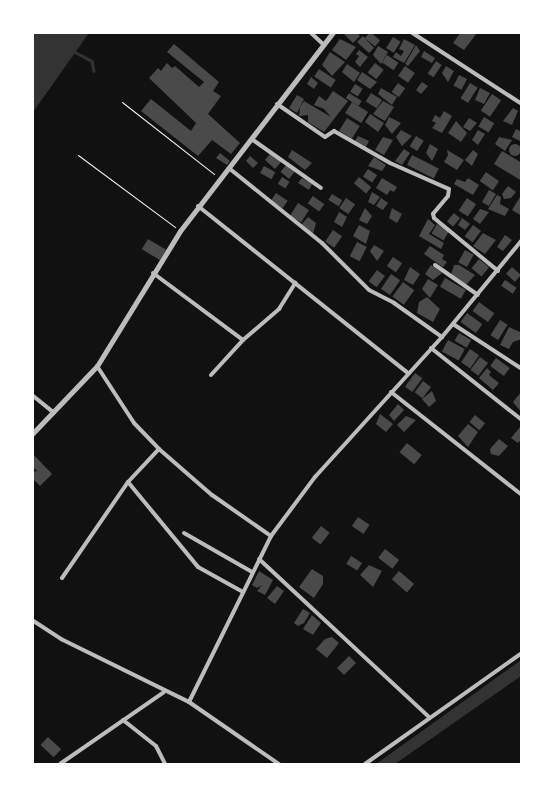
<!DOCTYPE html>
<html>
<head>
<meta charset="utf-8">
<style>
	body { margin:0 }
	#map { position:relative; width:554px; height:797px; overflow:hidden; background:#111; font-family:"Sofia Sans Condensed",sans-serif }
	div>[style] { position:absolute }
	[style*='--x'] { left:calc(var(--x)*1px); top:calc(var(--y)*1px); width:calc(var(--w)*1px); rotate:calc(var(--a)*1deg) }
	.water>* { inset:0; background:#333 }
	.stream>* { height:2.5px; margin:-1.25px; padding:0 1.25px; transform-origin:1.25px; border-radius:1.25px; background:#333 }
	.building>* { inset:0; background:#4a4a4a; transform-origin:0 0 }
	.round { border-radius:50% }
	.path>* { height:1px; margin:-0.5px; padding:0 0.5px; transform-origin:0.5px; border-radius:0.5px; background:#f5f5f5 }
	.minor>* { height:4px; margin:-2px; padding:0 2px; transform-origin:2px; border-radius:2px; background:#bcbcbc }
	.tertiary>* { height:5px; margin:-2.5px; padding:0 2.5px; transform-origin:2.5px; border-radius:2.5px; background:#bcbcbc }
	span { translate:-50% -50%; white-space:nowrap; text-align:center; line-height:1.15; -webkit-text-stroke:4px #fff; paint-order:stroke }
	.frame { position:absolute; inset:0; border:34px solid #fff; pointer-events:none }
</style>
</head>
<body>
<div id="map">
	<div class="water">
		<div style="clip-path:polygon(33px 32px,89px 33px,33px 112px,32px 33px)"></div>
		<div style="clip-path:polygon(521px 660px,521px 676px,395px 764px,376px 764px)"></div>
	</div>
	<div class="stream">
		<div style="--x:75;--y:52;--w:19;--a:28"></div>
		<div style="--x:92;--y:61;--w:10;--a:79"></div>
	</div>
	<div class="building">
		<div style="clip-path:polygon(346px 32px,356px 32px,360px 36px,353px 43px,344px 34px)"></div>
		<div style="left:370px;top:32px;width:13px;height:8px;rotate:39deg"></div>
		<div style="clip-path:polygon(461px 32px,477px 33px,464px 50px,453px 43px)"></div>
		<div style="clip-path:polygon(363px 36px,374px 48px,369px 53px,357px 42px)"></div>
		<div style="left:393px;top:37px;width:9px;height:13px;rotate:32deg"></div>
		<div style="clip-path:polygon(340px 39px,356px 47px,346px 60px,332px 50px)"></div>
		<div style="clip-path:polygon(404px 39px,415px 45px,404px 63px,393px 57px,396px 52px,401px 56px,404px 51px,399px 49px)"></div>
		<div style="clip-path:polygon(174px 44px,219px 82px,213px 91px,221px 96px,208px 114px,240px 143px,231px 154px,212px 140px,198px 156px,141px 111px,151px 99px,191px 131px,196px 123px,149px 78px,158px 68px,161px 71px,167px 63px,172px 68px,175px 66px,199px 87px,204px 82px,167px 52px)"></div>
		<div style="clip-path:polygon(416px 45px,420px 51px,408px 66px,405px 64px)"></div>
		<div style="clip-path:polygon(378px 46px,388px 52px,381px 64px,373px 55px)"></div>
		<div style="clip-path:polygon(359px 50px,368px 57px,360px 67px,355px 62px,359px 56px,356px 54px)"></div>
		<div style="clip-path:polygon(424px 51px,435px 58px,432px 63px,421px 57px)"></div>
		<div style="clip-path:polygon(330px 52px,345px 62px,332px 76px,322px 65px)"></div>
		<div style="left:387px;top:55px;width:14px;height:9px;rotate:34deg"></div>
		<div style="left:436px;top:61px;width:7px;height:15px;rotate:34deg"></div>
		<div style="left:375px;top:63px;width:11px;height:12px;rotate:38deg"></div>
		<div style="clip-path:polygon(347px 64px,360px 73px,354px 82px,342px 72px)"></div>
		<div style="left:405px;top:66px;width:12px;height:12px;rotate:35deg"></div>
		<div style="clip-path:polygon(446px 66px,454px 71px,448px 82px,442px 73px)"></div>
		<div style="left:319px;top:69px;width:20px;height:9px;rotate:33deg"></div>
		<div style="clip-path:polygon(362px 72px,377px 82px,370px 89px,357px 80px)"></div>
		<div style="left:459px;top:75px;width:9px;height:12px;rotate:27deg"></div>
		<div style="clip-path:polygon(311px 77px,318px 83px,314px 89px,307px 84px)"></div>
		<div style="clip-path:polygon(422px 82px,428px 86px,421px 94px,416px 90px)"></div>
		<div style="left:398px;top:83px;width:9px;height:11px;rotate:36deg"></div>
		<div style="left:470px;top:83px;width:9px;height:18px;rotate:32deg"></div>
		<div style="left:355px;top:84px;width:9px;height:9px;rotate:32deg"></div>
		<div style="clip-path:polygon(381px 88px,397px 97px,392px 105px,378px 94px)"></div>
		<div style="clip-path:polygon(480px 88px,490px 93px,484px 104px,475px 100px)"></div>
		<div style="clip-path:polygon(333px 91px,348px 101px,324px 132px,308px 122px,308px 115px,299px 116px,300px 107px,304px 101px,331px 117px,324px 109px,314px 105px,319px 96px,326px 101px)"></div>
		<div style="left:349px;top:93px;width:15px;height:6px;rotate:32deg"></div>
		<div style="left:371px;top:93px;width:13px;height:10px;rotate:32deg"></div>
		<div style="left:492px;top:94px;width:11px;height:20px;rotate:34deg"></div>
		<div style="clip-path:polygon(297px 95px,304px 99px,297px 113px,289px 108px)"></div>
		<div style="clip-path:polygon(383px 101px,394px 107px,385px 121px,373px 114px)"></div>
		<div style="left:352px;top:102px;width:19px;height:13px;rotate:32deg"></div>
		<div style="clip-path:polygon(513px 108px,518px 111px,512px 125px,503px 121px)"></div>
		<div style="clip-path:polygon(444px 111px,452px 116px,442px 133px,432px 128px,436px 123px,432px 121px,435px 115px,440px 118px)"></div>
		<div style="clip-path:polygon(370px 114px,384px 123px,378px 132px,365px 122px)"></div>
		<div style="clip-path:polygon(389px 117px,401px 123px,392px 134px,385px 125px)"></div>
		<div style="left:484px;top:117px;width:12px;height:11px;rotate:31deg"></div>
		<div style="left:347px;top:118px;width:15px;height:15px;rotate:32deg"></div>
		<div style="clip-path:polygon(469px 118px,477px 123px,470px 131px,463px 127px)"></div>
		<div style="clip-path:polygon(456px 121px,467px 133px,461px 142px,448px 133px)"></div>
		<div style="clip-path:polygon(516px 129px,522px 132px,522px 142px,512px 137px)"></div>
		<div style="clip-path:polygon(401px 130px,412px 136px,402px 146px,396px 137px)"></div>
		<div style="clip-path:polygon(478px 130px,485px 134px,478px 145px,472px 140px)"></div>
		<div style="clip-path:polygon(358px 136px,369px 141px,366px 147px,355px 141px)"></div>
		<div style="left:416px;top:136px;width:9px;height:12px;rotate:32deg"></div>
		<div style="clip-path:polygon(383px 137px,393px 140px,384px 155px,375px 150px)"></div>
		<div style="clip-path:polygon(499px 137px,512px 140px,505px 151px,495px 144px)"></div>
		<div style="clip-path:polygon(430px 144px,438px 149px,432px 161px,426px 153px)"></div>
		<div class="round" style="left:509px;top:144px;width:12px;height:12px"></div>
		<div style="clip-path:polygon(404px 149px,410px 153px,402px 165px,395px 161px)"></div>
		<div style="clip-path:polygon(292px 150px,312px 163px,305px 170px,288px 157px)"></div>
		<div style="clip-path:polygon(447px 150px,464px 160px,457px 170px,444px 162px,448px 155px)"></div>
		<div style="clip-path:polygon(473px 150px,478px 154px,472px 166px,465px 160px)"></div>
		<div style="clip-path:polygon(502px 151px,522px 163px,522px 181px,494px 164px)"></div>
		<div style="clip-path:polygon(220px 153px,230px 161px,227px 165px,216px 158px)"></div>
		<div style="clip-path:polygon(270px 154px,281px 162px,275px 169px,265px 160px)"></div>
		<div style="left:412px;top:155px;width:30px;height:11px;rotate:27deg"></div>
		<div style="clip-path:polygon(250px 156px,258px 163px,253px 168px,246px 161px)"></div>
		<div style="clip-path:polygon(374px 157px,386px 165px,382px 171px,368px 166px)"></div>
		<div style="left:286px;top:165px;width:11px;height:9px;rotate:38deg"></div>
		<div style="left:264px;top:166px;width:13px;height:8px;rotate:29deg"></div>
		<div style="left:368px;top:169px;width:11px;height:9px;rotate:34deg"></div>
		<div style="left:486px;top:172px;width:16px;height:11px;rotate:35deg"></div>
		<div style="left:282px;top:177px;width:9px;height:8px;rotate:32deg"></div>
		<div style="left:359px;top:177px;width:16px;height:8px;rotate:40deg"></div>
		<div style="clip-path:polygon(302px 178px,312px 184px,309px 190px,298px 183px)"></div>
		<div style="clip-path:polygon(382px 178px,397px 187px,394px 192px,390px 190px,387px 195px,376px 188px)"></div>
		<div style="clip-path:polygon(468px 178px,479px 185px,473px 195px,454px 184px,457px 179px,465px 182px)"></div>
		<div style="clip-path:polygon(508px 186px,516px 192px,511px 198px,504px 199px,502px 194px)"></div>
		<div style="left:489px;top:190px;width:8px;height:14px;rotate:30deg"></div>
		<div style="clip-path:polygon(372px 192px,380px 197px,374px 205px,368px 202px)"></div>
		<div style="left:276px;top:193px;width:14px;height:9px;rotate:34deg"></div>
		<div style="left:332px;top:194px;width:12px;height:7px;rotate:31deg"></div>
		<div style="clip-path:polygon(497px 195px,501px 197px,500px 204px,509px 209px,505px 216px,488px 209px)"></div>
		<div style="left:313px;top:196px;width:14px;height:9px;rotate:36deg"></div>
		<div style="clip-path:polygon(520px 197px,522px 198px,522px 216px,512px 210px)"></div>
		<div style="left:346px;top:198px;width:11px;height:12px;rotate:34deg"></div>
		<div style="clip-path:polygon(381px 198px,388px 203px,383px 210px,376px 206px)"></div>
		<div style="left:467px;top:198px;width:11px;height:15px;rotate:34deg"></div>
		<div style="left:298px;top:203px;width:13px;height:15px;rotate:32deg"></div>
		<div style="clip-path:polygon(365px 208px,372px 216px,367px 224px,359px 220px)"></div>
		<div style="clip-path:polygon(392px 208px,402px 214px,397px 223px,389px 218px)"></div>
		<div style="clip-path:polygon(480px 209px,489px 212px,480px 224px,473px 219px)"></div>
		<div style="clip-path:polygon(339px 212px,347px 217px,342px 227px,334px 222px)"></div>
		<div style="left:454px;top:213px;width:8px;height:11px;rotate:40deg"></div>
		<div style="clip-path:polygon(308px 217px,316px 223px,313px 234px,301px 225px)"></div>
		<div style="clip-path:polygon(462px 218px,470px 224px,465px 230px,458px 225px)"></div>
		<div style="clip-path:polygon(428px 219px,435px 225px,429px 234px,444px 243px,441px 249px,419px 236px)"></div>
		<div style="left:437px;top:224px;width:14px;height:11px;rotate:30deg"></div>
		<div style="clip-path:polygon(359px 225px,370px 231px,366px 244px,353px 236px)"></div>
		<div style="left:473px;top:225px;width:10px;height:14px;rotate:37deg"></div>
		<div style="left:333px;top:230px;width:11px;height:14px;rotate:34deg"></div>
		<div style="clip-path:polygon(483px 233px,496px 240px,485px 254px,473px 246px)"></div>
		<div style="clip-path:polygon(505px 235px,512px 240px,503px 251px,497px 247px)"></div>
		<div style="left:148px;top:239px;width:21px;height:12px;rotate:31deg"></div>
		<div style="left:357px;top:242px;width:11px;height:16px;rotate:27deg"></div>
		<div style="clip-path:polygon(374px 245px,384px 251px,377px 261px,370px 251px)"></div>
		<div style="clip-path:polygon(430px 246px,444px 255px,442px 259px,447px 262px,443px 267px,424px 254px)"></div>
		<div style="left:465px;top:250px;width:10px;height:14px;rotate:29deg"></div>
		<div style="left:393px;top:257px;width:11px;height:11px;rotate:34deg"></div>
		<div style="left:479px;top:259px;width:13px;height:12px;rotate:39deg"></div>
		<div style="clip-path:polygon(431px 265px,442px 273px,433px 280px,425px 274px)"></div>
		<div style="clip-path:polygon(454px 265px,459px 265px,475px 275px,466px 285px,451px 275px)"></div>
		<div style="clip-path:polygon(410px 267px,420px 274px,413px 285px,404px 280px)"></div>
		<div style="left:512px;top:267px;width:12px;height:9px;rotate:42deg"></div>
		<div style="left:377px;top:270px;width:10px;height:14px;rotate:37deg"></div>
		<div style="left:391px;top:274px;width:11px;height:18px;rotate:34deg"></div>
		<div style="left:445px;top:278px;width:24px;height:10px;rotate:30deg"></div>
		<div style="clip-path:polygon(428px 279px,438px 285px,430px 298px,422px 289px)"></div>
		<div style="left:505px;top:280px;width:14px;height:7px;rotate:34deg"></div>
		<div style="left:403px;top:282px;width:14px;height:18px;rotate:36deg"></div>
		<div style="clip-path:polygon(427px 297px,440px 309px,433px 322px,417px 313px,419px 302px)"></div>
		<div style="left:479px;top:302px;width:19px;height:11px;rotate:36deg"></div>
		<div style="left:467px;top:313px;width:19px;height:11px;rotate:36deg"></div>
		<div style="left:500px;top:320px;width:9px;height:18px;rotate:32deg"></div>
		<div style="clip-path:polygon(509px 327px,522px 333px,522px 339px,513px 342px,509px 349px,500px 345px)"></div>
		<div style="left:459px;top:333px;width:14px;height:9px;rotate:30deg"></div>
		<div style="left:448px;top:340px;width:19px;height:13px;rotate:28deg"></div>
		<div style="left:470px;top:349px;width:11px;height:16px;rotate:34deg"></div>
		<div style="left:480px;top:357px;width:10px;height:16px;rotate:37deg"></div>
		<div style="left:496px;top:358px;width:17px;height:10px;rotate:36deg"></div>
		<div style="clip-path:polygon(487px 368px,491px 372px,489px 375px,499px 383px,493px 390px,479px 378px)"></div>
		<div style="left:415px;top:373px;width:9px;height:17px;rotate:36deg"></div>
		<div style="left:423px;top:381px;width:10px;height:14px;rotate:37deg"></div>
		<div style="clip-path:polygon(432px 391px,436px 401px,429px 407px,422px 399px)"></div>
		<div style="clip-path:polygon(522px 391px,522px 413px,513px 402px)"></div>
		<div style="clip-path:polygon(398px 404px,404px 410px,394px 421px,389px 415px)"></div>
		<div style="clip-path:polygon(380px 414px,393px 424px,386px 432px,376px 424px)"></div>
		<div style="left:475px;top:415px;width:13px;height:9px;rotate:39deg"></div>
		<div style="clip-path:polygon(406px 416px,416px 420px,404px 432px,397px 425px)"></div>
		<div style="clip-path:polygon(468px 424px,478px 432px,468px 447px,458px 436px)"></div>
		<div style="clip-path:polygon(520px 427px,522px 439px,518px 443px,511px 438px)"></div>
		<div style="clip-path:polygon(499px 439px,508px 446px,499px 456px,491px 454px,490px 449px)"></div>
		<div style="left:407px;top:443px;width:19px;height:12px;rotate:39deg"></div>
		<div style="clip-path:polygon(32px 453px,52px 474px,40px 486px,32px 478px,32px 472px,37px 471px,32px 466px)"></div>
		<div style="left:358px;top:517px;width:14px;height:11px;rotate:34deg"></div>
		<div style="left:321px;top:526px;width:11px;height:15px;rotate:38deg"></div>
		<div style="left:385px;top:549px;width:18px;height:11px;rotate:38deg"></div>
		<div style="left:351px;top:556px;width:13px;height:9px;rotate:32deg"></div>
		<div style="clip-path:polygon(369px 565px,382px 571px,373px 587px,360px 575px)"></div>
		<div style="clip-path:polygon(312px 569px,323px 576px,323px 584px,314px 598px,299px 587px)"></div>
		<div style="clip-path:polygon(259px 571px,273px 580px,265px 595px,257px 591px,262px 585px,257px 588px,252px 585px)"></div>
		<div style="left:399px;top:571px;width:20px;height:11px;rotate:41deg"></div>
		<div style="clip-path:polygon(277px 586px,284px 591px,275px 604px,267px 598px)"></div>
		<div style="clip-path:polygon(303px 609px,310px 613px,304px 623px,298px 626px,294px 623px)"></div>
		<div style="clip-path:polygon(312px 615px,321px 623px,313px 635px,303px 629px)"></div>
		<div style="clip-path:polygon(332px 637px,339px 643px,327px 658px,316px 649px,325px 639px)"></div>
		<div style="left:349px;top:656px;width:10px;height:17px;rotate:45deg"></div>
		<div style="left:48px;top:737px;width:18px;height:11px;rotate:43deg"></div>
	</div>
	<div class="path">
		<div style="--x:122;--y:102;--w:117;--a:38"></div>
		<div style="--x:78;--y:155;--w:121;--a:36.6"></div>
	</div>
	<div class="minor">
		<div style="--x:310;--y:32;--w:18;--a:43"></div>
		<div style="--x:411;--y:32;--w:132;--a:33"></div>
		<div style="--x:277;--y:104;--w:58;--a:34.5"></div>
		<div style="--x:325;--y:137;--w:11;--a:-34"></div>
		<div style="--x:334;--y:131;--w:64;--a:29.7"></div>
		<div style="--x:390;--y:163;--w:64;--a:23.8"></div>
		<div style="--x:449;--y:189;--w:7;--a:98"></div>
		<div style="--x:448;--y:196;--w:23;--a:130"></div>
		<div style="--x:433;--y:214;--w:4;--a:76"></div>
		<div style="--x:434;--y:218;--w:83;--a:39.6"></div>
		<div style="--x:253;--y:140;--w:83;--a:35.2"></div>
		<div style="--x:230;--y:169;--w:118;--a:38.8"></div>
		<div style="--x:322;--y:243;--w:66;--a:45"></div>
		<div style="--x:369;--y:290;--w:28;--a:27"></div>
		<div style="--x:394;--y:303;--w:59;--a:35.3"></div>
		<div style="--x:198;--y:206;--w:268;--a:38.5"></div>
		<div style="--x:435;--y:265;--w:52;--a:34.9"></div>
		<div style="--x:153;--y:273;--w:112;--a:36.7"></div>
		<div style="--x:453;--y:324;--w:82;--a:33.1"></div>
		<div style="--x:431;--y:348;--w:116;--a:38.4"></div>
		<div style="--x:97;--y:366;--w:68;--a:57"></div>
		<div style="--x:134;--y:423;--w:36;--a:46"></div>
		<div style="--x:159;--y:449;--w:70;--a:41"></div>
		<div style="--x:212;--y:495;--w:72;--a:34.8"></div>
		<div style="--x:211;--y:375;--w:47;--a:-47.6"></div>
		<div style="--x:243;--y:340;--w:48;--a:-40.7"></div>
		<div style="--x:279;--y:309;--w:31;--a:-58"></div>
		<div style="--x:391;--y:392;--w:167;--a:38.2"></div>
		<div style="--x:32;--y:395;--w:28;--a:39"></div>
		<div style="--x:128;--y:482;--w:110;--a:50.5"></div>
		<div style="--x:198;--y:567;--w:51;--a:29.1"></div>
		<div style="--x:184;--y:533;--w:78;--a:29.8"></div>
		<div style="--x:259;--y:559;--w:233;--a:42.9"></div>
		<div style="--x:62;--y:578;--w:116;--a:-55.5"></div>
		<div style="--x:128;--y:482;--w:45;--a:-46.8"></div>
		<div style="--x:32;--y:620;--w:35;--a:33"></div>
		<div style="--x:61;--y:639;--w:143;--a:26.2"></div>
		<div style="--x:189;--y:702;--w:109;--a:34.6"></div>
		<div style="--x:189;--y:702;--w:185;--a:-63.7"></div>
		<div style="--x:271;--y:536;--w:74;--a:-53.3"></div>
		<div style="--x:315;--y:477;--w:189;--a:-47.8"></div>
		<div style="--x:442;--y:337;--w:126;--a:-50.5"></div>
		<div style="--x:123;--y:720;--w:42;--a:38.2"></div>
		<div style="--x:156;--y:746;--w:20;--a:63"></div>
		<div style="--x:60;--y:764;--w:126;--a:-34.7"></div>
		<div style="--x:365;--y:764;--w:192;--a:-35.3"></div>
	</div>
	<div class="tertiary">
		<div style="--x:32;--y:434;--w:94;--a:-46.3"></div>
		<div style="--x:97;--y:366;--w:158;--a:-58.4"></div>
		<div style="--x:180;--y:231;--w:251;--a:-52.4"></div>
	</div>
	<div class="frame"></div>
</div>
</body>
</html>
